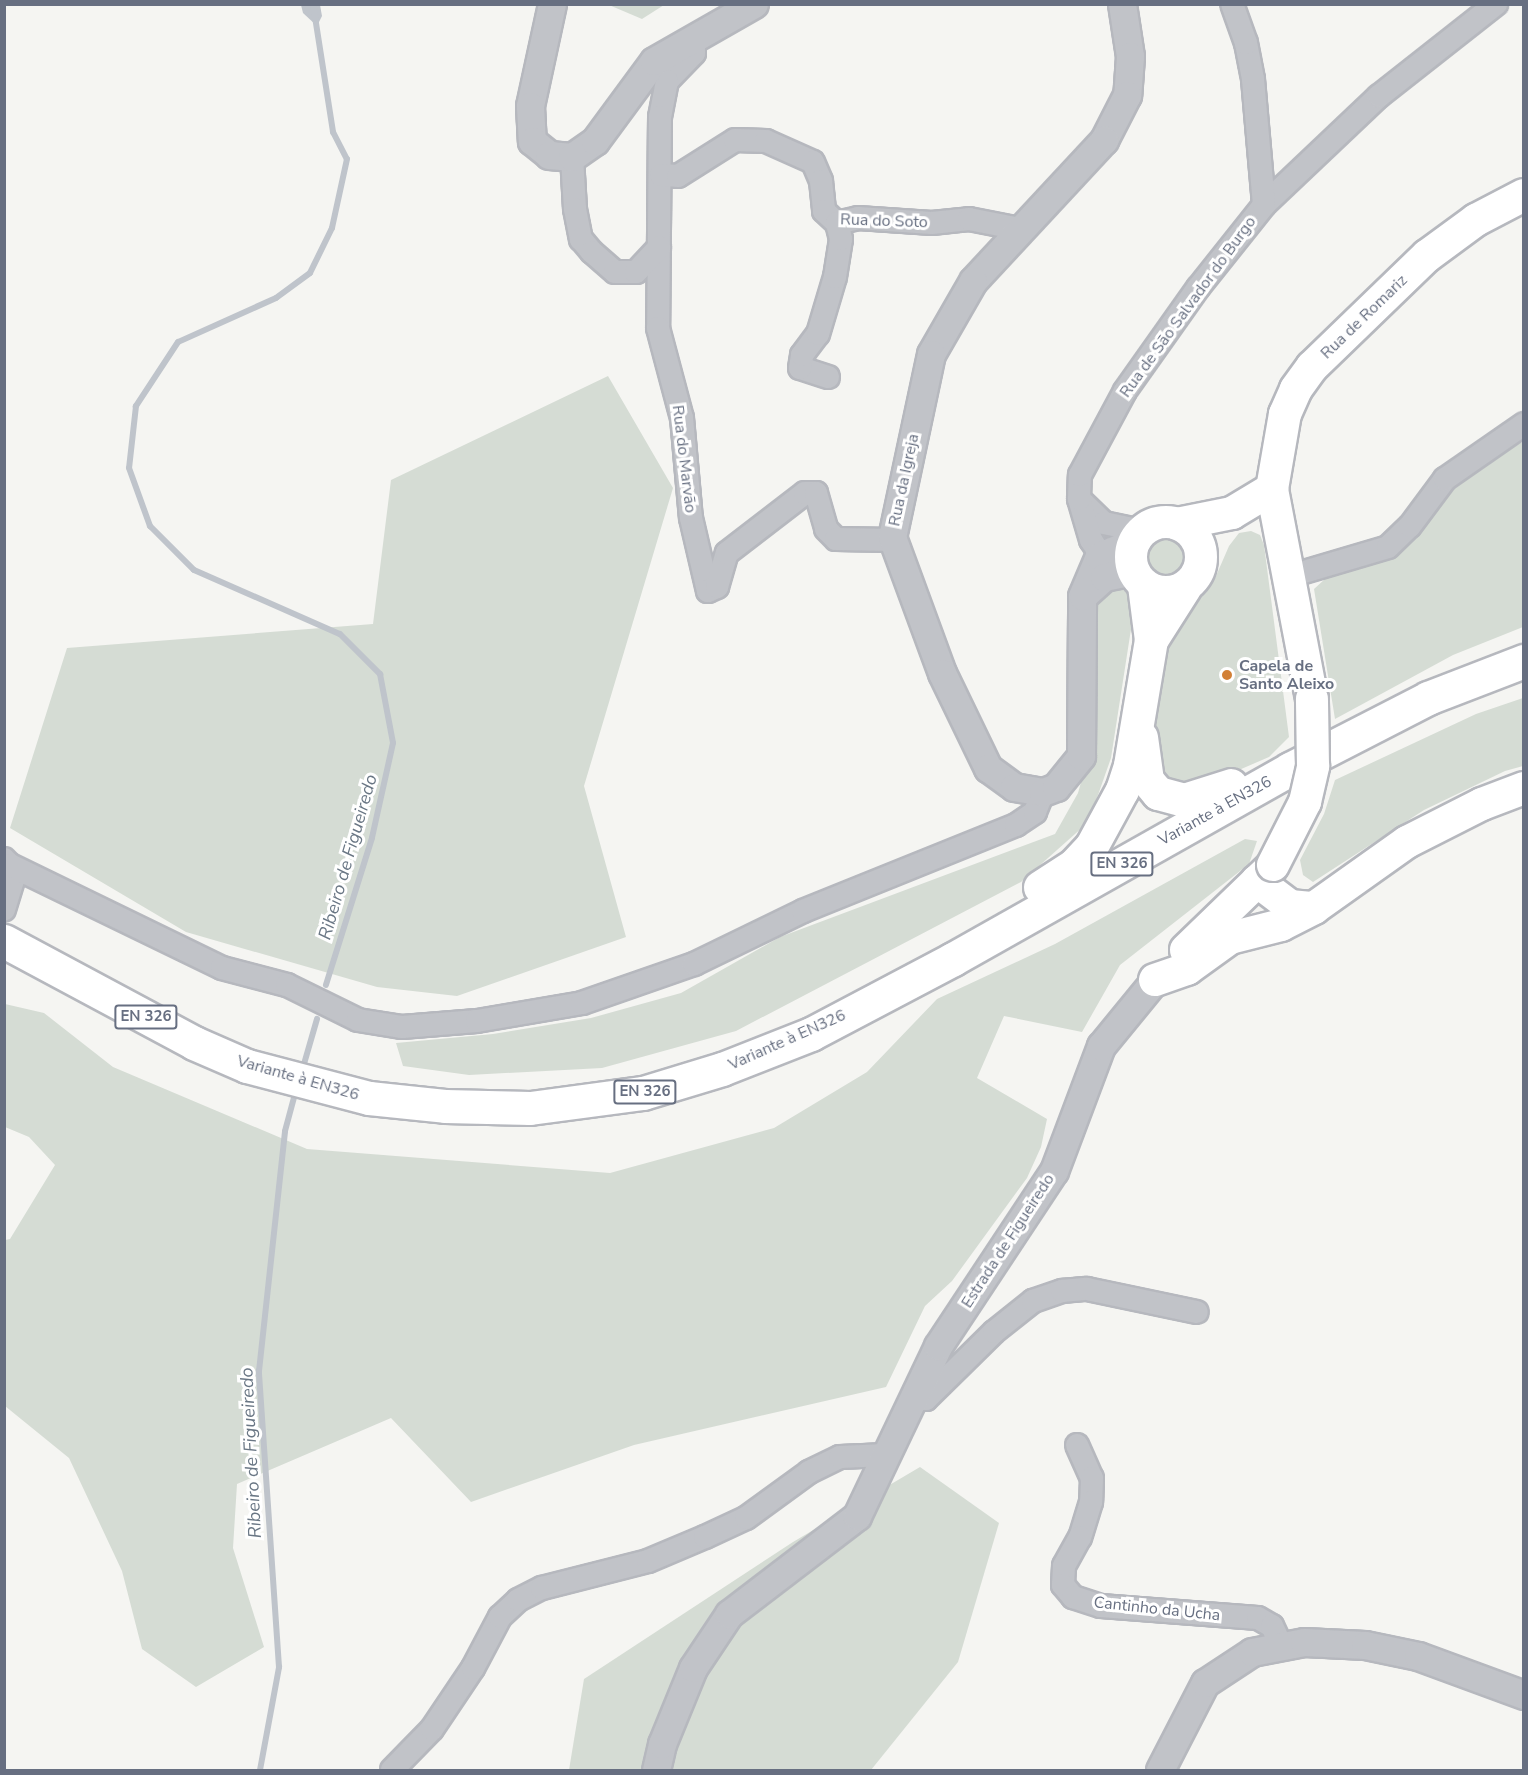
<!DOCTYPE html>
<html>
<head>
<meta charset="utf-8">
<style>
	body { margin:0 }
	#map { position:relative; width:1528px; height:1775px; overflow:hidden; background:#f5f5f2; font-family:"Nunito Sans",sans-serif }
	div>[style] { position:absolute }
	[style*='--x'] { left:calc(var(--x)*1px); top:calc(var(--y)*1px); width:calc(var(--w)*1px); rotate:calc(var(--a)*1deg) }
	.green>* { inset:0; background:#d5dcd4 }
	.round { border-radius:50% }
	.water>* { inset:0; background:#bfc4cb }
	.stream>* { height:6px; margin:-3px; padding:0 3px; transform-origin:3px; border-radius:3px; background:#bfc4cb }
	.roads { filter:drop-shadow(2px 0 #b6b8be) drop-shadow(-2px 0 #b6b8be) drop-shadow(0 2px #b6b8be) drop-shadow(0 -2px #b6b8be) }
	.minor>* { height:22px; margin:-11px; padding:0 11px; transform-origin:11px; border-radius:11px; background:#c1c3c8 }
	.tertiary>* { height:27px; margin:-13.5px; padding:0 13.5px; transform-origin:13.5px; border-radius:13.5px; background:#c1c3c8 }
	.secondary>* { height:32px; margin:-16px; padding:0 16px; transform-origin:16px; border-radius:16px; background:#fff }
	.secondary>.ring { margin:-16px; padding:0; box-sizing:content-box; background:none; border:32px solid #fff; border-radius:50% }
	.primary>* { height:33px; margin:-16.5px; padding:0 16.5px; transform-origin:16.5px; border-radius:16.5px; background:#fff }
	.bridges { filter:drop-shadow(2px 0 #b6b8be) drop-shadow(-2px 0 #b6b8be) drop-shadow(0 2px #b6b8be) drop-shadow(0 -2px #b6b8be) }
	.secondary-bridge>* { height:32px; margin:-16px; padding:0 16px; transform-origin:16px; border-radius:16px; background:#fff }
	.dots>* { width:16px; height:16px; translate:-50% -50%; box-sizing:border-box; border:3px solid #fff; border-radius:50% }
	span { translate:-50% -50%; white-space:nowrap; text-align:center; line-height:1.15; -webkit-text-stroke:6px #fff; paint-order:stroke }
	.shield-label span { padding:2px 4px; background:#fff; border:2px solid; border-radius:4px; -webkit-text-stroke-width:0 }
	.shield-label { font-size:15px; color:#676f81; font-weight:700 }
	.street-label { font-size:16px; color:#676f81 }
	.poi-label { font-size:16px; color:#676f81; font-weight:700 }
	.left { translate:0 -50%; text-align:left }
	.water-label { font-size:18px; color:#697684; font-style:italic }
	.frame { position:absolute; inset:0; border:6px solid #676f81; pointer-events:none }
</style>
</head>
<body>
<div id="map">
	<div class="green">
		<div style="clip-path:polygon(609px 5px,664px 4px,664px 5px,642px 19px)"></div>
		<div style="clip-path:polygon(608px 376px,673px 488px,584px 786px,626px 937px,457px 996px,377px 987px,186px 932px,10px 828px,67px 648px,373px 624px,391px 480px)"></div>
		<div style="clip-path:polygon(1523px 442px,1523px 627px,1453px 655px,1335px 719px,1314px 589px,1325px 579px,1389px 558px,1420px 533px,1455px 488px,1507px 448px)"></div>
		<div style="clip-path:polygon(1251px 531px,1260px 535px,1264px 545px,1289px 737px,1269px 757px,1202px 786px,1169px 789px,1158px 776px,1153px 748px,1154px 707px,1161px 669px,1174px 632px,1216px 576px,1229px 546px,1239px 533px)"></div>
		<div class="round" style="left:1142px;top:532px;width:48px;height:48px"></div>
		<div style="clip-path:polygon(1124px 586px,1136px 597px,1111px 758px,1098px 795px,1084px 826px,1021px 882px,736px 1031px,602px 1068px,469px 1075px,403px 1066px,396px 1043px,493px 1034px,591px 1018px,681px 993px,780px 937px,1055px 834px,1078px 793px,1089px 754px,1097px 606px,1107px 590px)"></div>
		<div style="clip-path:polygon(1523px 698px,1523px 766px,1505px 771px,1424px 810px,1313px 882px,1303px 875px,1300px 860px,1324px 814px,1335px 780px,1476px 714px)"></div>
		<div style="clip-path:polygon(1245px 839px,1257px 841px,1249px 864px,1120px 965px,1082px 1032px,1004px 1016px,977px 1078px,1047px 1119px,1041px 1147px,1027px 1178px,952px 1281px,925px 1306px,886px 1387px,634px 1445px,471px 1502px,391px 1418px,237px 1484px,233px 1548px,264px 1647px,196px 1687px,142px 1649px,122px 1571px,69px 1458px,5px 1406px,5px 1240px,10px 1239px,55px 1165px,29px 1137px,5px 1127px,5px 1004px,44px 1013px,113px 1067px,307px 1149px,610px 1173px,774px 1128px,867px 1072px,937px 999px,1055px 944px)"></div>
		<div style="clip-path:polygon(920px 1467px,999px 1523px,958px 1662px,871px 1770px,569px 1770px,584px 1679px,793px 1542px)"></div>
	</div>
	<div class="water">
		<div style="clip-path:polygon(301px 5px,320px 5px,322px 16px,317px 26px,303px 13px)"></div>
	</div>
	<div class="stream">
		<div style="--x:313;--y:4;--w:130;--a:81.1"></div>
		<div style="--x:333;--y:132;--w:30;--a:63"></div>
		<div style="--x:347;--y:159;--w:71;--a:102.3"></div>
		<div style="--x:332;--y:228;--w:50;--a:116.1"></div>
		<div style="--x:310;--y:273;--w:42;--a:143.7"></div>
		<div style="--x:276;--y:298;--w:107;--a:155.8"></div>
		<div style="--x:178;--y:342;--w:77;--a:123.3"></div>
		<div style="--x:136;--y:406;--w:62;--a:96.4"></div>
		<div style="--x:129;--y:468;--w:62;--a:70.1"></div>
		<div style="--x:150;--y:526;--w:62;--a:45"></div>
		<div style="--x:194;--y:570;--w:159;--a:23.7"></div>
		<div style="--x:340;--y:634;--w:57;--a:45"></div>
		<div style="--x:380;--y:674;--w:70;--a:79.3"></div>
		<div style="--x:393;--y:743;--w:97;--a:102.5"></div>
		<div style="--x:372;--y:838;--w:154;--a:107.4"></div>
		<div style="--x:304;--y:1064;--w:47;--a:-73.9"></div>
		<div style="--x:260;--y:1770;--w:105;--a:-79.5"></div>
		<div style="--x:279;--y:1667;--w:297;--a:-93.9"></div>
		<div style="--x:259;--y:1371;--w:241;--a:-83.8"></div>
		<div style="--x:285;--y:1131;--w:34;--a:-75"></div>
	</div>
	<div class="roads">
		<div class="minor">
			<div style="--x:694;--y:39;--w:14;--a:90"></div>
			<div style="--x:694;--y:53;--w:39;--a:134"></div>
			<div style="--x:667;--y:81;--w:37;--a:101"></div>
			<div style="--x:660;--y:117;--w:211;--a:90.5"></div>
			<div style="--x:658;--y:328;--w:93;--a:75.1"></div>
			<div style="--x:682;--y:418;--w:100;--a:84.9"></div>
			<div style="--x:691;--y:518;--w:75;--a:76.9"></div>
			<div style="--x:708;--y:591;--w:10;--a:-24"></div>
			<div style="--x:717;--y:587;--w:35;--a:-74"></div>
			<div style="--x:727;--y:553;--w:98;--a:-37.6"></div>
			<div style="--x:805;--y:493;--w:11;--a:0"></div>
			<div style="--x:816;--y:493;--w:37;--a:74"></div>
			<div style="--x:826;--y:529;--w:14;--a:45"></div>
			<div style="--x:836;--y:539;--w:58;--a:1"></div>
			<div style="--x:572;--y:157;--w:52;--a:86.7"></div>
			<div style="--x:575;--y:209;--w:31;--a:79"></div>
			<div style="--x:581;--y:239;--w:17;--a:50"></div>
			<div style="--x:592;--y:252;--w:30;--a:41"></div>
			<div style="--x:615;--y:272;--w:21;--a:0"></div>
			<div style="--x:636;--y:272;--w:34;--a:-47"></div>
			<div style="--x:661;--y:175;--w:17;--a:3"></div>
			<div style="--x:678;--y:176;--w:67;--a:-32.3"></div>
			<div style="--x:735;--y:140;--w:31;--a:2"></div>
			<div style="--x:766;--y:141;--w:51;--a:24.1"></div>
			<div style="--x:813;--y:162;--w:21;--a:67"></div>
			<div style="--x:821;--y:181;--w:30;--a:84"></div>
			<div style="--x:824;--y:211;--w:18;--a:43"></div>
			<div style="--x:1264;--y:205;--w:158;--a:-43.5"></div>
			<div style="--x:1379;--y:96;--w:149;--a:-38.2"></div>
			<div style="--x:837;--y:223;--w:22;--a:-13"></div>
			<div style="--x:858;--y:218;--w:74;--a:3.9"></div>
			<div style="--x:932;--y:223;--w:37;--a:-6"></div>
			<div style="--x:969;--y:219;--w:52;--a:11.1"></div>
			<div style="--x:828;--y:377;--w:29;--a:-162"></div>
			<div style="--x:800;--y:368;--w:13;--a:-81"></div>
			<div style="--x:802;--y:355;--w:26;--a:-53"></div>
			<div style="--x:818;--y:334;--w:59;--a:-73.4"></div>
			<div style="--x:835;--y:277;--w:38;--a:-81"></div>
			<div style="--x:841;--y:239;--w:16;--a:-104"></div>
			<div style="--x:1080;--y:500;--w:33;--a:44"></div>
			<div style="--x:1104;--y:523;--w:40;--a:12"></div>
			<div style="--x:1110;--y:569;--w:35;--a:-123"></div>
			<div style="--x:1091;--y:540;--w:43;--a:-106.3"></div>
			<div style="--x:1079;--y:499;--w:24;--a:-88"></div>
			<div style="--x:1080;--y:475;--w:95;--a:-61.8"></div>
			<div style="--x:1125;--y:391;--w:126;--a:-54.7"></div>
			<div style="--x:1198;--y:288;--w:106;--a:-51.5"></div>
			<div style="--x:1264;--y:205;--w:126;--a:-95"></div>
			<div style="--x:1253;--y:79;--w:37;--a:-101"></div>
			<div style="--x:1246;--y:43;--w:41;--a:-109.7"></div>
			<div style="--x:1287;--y:577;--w:105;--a:-16.5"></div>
			<div style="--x:1388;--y:547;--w:30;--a:-44"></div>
			<div style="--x:1410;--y:526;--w:59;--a:-53.3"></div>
			<div style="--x:1445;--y:479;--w:96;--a:-34.8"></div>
			<div style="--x:4;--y:859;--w:8;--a:45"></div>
			<div style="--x:10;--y:865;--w:15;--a:79"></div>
			<div style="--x:13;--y:880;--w:31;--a:107"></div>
			<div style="--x:10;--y:865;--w:236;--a:25.9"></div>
			<div style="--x:222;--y:968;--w:67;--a:14.7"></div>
			<div style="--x:287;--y:985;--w:79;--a:26.2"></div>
			<div style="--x:358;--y:1020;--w:45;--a:9"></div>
			<div style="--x:402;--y:1027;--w:75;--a:-4.6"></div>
			<div style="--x:477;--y:1021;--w:107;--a:-9.7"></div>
			<div style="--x:582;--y:1003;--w:119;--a:-19.2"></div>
			<div style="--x:694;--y:964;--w:121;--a:-25.9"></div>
			<div style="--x:803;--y:911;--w:230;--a:-22"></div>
			<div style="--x:1016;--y:825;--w:23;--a:-34"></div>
			<div style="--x:1035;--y:812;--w:22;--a:-68"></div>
			<div style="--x:913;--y:1397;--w:13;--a:9"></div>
			<div style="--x:926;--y:1399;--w:95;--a:-44.6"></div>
			<div style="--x:994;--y:1332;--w:50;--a:-38.5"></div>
			<div style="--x:1033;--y:1301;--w:31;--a:-19"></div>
			<div style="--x:1062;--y:1291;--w:25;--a:-5"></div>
			<div style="--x:1087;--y:1289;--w:112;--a:11.8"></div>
			<div style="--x:1077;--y:1445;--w:36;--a:66"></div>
			<div style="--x:1092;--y:1478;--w:24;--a:92"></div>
			<div style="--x:1091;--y:1502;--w:37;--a:107"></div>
			<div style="--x:1080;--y:1537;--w:33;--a:119"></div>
			<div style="--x:1064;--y:1566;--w:19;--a:93"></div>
			<div style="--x:1063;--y:1585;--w:16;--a:50"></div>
			<div style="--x:1073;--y:1597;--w:29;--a:18"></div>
			<div style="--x:1101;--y:1606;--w:157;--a:4.4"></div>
			<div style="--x:1258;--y:1618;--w:16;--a:30"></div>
			<div style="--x:1272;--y:1626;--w:23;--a:65"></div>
			<div style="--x:392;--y:1770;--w:57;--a:-45.7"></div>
			<div style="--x:432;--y:1729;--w:73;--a:-56.1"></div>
			<div style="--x:473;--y:1668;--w:58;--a:-62.1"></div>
			<div style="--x:500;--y:1617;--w:25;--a:-43"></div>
			<div style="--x:518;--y:1600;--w:27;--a:-27"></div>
			<div style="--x:542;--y:1588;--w:109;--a:-14.3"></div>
			<div style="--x:648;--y:1561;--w:62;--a:-22.8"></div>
			<div style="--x:705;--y:1537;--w:45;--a:-24.9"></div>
			<div style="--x:746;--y:1518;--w:78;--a:-36.1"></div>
			<div style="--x:809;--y:1472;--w:34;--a:-26"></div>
			<div style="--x:840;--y:1457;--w:46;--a:-2.5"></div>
		</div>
		<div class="tertiary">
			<div style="--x:552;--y:4;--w:104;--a:102.2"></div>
			<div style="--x:530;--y:106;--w:35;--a:87"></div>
			<div style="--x:532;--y:141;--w:22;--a:39"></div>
			<div style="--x:549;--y:155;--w:23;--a:5"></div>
			<div style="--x:572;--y:157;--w:28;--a:-35"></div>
			<div style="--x:595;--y:141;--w:99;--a:-53.6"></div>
			<div style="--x:654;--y:61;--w:115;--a:-29.7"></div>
			<div style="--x:1122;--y:4;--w:53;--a:81.3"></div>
			<div style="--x:1130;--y:56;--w:39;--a:94"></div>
			<div style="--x:1127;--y:95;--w:51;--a:117.1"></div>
			<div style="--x:1104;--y:140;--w:192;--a:132.9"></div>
			<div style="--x:973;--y:281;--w:84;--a:119.9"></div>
			<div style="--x:931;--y:354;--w:187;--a:102"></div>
			<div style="--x:892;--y:537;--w:145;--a:69.8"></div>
			<div style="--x:942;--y:673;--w:106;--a:64.2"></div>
			<div style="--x:988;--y:768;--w:32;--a:36"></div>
			<div style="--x:1014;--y:787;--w:29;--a:10"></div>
			<div style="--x:1043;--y:792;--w:14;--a:-21"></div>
			<div style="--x:1056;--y:787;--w:40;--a:-51"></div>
			<div style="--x:1081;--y:756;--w:160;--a:-89.6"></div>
			<div style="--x:1082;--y:596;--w:43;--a:-67"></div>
			<div style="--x:1099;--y:556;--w:38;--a:-22"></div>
			<div style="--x:1083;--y:596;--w:28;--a:-42"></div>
			<div style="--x:1104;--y:577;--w:31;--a:-11"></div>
			<div style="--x:656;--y:1770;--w:27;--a:-77"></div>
			<div style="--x:662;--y:1744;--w:82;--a:-67.8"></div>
			<div style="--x:693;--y:1668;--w:65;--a:-56.3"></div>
			<div style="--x:729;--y:1614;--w:161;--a:-37.4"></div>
			<div style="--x:857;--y:1516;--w:188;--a:-64.5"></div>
			<div style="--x:938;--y:1346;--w:210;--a:-56.5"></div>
			<div style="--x:1054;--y:1171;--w:134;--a:-69.4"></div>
			<div style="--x:1101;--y:1046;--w:85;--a:-50.7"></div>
			<div style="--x:1160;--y:1770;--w:98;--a:-62.7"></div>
			<div style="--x:1205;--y:1683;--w:56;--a:-33.4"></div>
			<div style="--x:1252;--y:1652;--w:53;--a:-10.9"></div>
			<div style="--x:1304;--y:1642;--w:61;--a:2.8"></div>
			<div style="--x:1365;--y:1645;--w:54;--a:11.7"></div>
			<div style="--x:1418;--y:1656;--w:113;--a:20.2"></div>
		</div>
		<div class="secondary">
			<div class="ring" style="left:1131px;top:522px;width:38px;height:38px"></div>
			<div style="--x:1177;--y:524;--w:56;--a:-11.3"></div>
			<div style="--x:1232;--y:513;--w:47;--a:-31"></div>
			<div style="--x:1312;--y:699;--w:214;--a:-100.8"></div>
			<div style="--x:1272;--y:489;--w:76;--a:-80.2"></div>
			<div style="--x:1285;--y:414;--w:27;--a:-66"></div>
			<div style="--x:1296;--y:389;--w:27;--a:-54"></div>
			<div style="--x:1312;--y:367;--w:160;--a:-44"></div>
			<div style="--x:1427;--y:256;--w:61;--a:-36.3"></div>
			<div style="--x:1476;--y:220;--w:54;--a:-27.5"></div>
			<div style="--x:1257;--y:881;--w:41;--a:37.1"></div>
			<div style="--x:1290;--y:906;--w:24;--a:5"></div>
			<div style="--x:1314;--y:908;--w:114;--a:-35.4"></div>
			<div style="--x:1407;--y:842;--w:84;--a:-26.9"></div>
			<div style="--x:1482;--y:804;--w:45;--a:-20.9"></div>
			<div style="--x:1186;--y:950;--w:118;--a:-44"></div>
			<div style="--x:1155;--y:980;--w:34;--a:-19"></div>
			<div style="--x:1187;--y:969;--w:53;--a:-35.8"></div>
			<div style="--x:1230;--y:938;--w:53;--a:-14.3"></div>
			<div style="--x:1281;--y:925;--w:37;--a:-27"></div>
		</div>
		<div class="primary">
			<div style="--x:1151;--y:640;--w:62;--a:-57.6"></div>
			<div style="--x:1141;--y:737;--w:43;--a:82.1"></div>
			<div style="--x:1147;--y:780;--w:17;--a:50"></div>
			<div style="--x:1158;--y:793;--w:27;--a:15"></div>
			<div style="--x:1184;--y:800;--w:49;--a:-17.7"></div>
			<div style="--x:1040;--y:887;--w:40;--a:-32.9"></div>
			<div style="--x:1074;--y:865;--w:25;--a:-47"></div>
			<div style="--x:1091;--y:847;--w:65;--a:-61.5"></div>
			<div style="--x:1122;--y:790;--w:26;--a:-72"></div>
			<div style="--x:1130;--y:765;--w:127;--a:-80.5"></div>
			<div style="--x:1151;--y:640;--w:55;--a:-97.3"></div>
			<div style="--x:4;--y:941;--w:216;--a:28.2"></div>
			<div style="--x:194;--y:1043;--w:58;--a:23.5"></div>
			<div style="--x:247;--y:1066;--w:126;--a:14.7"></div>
			<div style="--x:369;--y:1098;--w:76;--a:6"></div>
			<div style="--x:445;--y:1106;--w:85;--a:1.3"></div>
			<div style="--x:530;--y:1108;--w:114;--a:-7.6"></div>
			<div style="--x:643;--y:1093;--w:83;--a:-16.9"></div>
			<div style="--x:722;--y:1069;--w:96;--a:-21.5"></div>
			<div style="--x:811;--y:1034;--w:161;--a:-27.8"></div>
			<div style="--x:953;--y:959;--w:387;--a:-29.4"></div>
			<div style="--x:1290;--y:769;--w:155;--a:-27.2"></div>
			<div style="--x:1428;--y:698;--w:103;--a:-21.1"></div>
		</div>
	</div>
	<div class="bridges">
		<div class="secondary-bridge">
			<div style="--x:1273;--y:865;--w:71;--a:-63.1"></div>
			<div style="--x:1305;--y:802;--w:37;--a:-77"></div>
			<div style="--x:1313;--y:766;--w:67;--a:-90.9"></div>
		</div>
	</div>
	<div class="dots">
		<div style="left:1227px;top:675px;background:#d28036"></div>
	</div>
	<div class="shield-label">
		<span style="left:1122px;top:864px">EN 326</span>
		<span style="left:146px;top:1017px">EN 326</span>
		<span style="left:645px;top:1092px">EN 326</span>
	</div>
	<div class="street-label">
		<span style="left:884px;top:221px;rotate:2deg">Rua do Soto</span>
		<span style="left:1188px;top:307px;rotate:-54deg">Rua de São Salvador do Burgo</span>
		<span style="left:1364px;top:317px;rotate:-44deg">Rua de Romariz</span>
		<span style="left:684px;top:459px;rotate:83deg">Rua do Marvão</span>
		<span style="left:904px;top:480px;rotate:-78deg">Rua da Igreja</span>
		<span style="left:1215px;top:811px;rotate:-29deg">Variante à EN326</span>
		<span style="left:787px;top:1040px;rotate:-24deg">Variante à EN326</span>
		<span style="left:298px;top:1078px;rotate:16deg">Variante à EN326</span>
		<span style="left:1008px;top:1241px;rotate:-57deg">Estrada de Figueiredo</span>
		<span style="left:1157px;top:1609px;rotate:6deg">Cantinho da Ucha</span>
	</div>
	<div class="poi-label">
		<span class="left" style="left:1239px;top:675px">Capela de<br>Santo Aleixo</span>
	</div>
	<div class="water-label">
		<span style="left:348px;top:857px;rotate:-74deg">Ribeiro de Figueiredo</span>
		<span style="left:251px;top:1453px;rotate:-93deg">Ribeiro de Figueiredo</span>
	</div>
	<div class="frame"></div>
</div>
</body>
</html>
